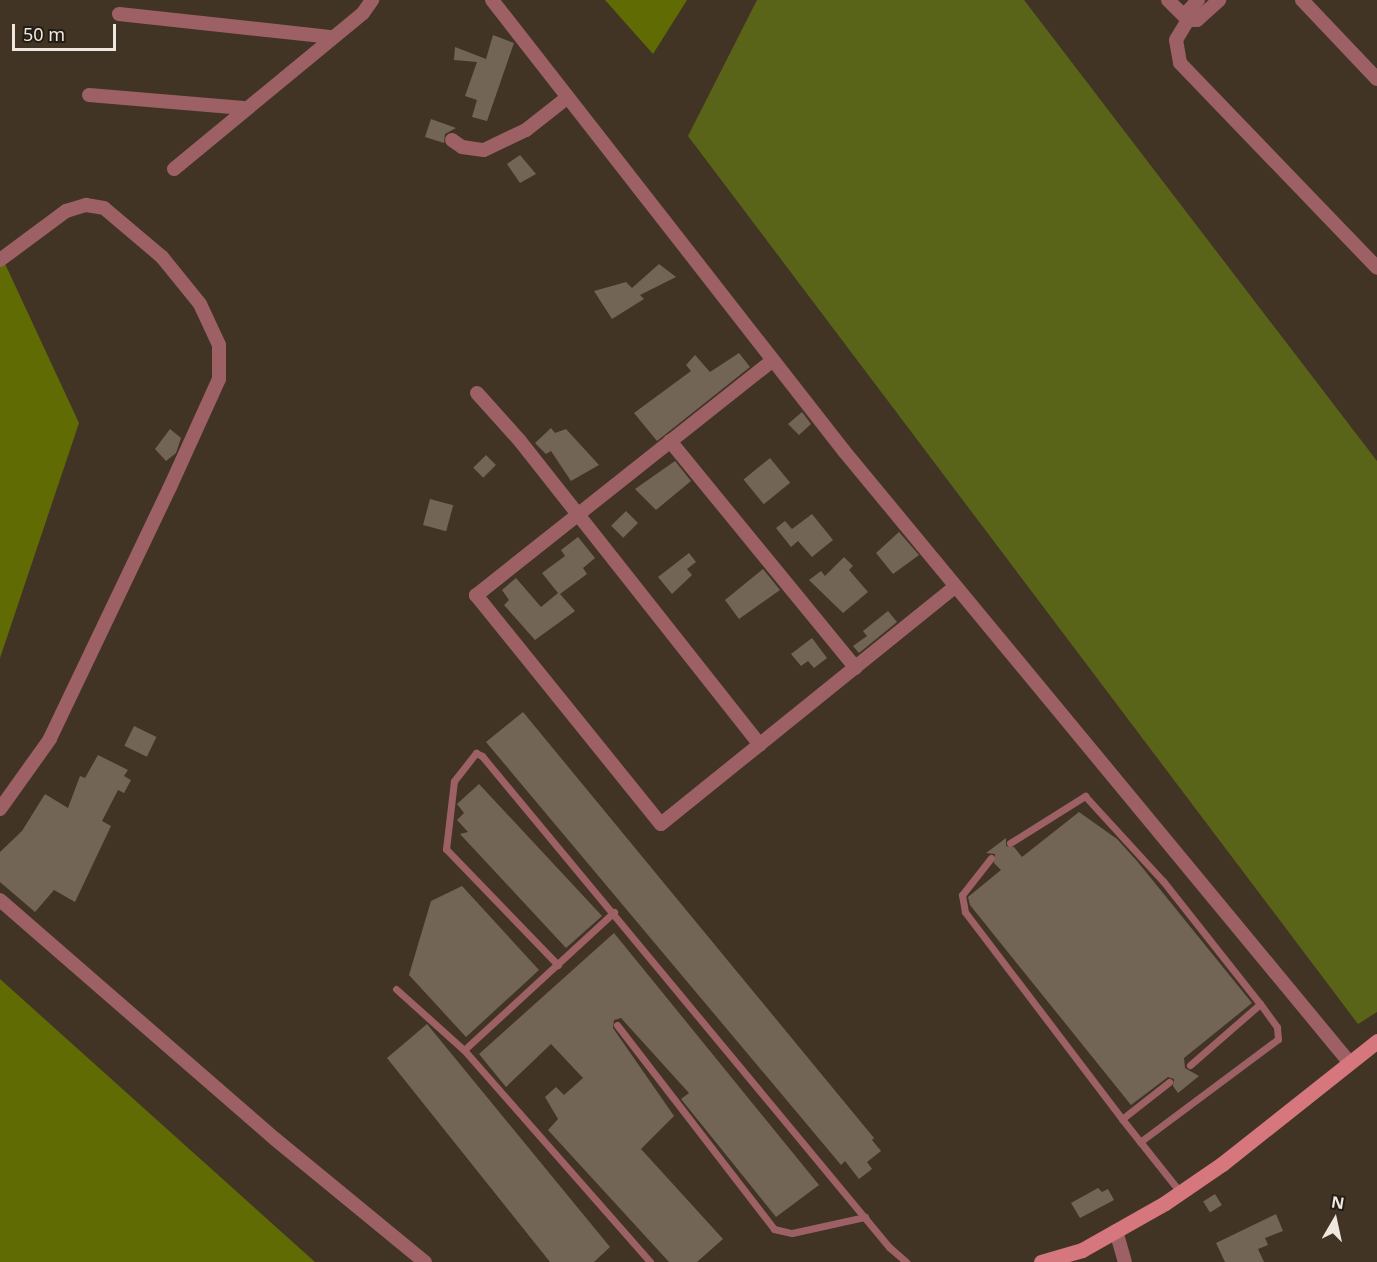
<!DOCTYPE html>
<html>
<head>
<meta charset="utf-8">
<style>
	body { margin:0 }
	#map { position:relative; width:1377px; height:1262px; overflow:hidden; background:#413425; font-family:"Noto Sans",sans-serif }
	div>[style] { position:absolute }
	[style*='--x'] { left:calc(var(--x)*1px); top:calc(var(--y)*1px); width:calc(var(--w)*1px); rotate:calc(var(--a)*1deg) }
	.green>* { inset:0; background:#5a6418 }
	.forest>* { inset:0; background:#606b04 }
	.building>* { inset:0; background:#736555; transform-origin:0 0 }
	.service>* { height:7px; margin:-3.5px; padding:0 3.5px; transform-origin:3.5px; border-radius:3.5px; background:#9d6165 }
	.minor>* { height:14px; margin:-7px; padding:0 7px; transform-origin:7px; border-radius:7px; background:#9d6165 }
	.secondary>* { height:15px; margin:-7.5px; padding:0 7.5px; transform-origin:7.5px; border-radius:7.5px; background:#d6777e }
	span { translate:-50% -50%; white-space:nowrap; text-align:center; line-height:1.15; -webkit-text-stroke:4.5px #231d16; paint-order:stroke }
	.north { position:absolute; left:1305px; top:1190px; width:60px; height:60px; -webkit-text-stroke:4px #231d16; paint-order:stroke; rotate:9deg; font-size:16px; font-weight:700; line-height:24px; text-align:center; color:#f0e8df }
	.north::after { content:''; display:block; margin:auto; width:21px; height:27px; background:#f0e8df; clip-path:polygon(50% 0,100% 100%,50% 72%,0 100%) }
	.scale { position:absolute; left:12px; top:24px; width:104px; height:27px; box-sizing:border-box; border:3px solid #f0e8df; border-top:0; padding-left:8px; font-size:18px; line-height:21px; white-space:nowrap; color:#f0e8df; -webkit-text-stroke:4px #231d16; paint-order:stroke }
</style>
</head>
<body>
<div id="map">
	<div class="green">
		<div style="clip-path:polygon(757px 0,1024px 0,1377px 461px,1377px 1012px,1358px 1024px,688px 136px)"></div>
	</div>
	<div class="forest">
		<div style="clip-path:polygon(605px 0,687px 0,653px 54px)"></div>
		<div style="clip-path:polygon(0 253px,79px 423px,0 658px)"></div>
		<div style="clip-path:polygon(0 979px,315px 1262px,0 1262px)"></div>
	</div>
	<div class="building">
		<div style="clip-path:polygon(493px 35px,514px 43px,487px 121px,472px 117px,477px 100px,465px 96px,477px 62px,454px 60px,455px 47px,486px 59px)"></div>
		<div style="clip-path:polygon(431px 119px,456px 128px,445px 134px,444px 143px,425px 137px)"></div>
		<div style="clip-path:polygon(520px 155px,536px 174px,520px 183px,507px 164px)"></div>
		<div style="clip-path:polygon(659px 264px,676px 277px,640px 295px,644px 299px,612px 319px,594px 291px,626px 282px,632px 288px)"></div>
		<div style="clip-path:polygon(739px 353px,750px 367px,657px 441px,634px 413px,691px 371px,686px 365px,695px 355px,710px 372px)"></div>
		<div style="clip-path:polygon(802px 412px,811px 424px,799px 435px,788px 424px)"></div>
		<div style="clip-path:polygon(551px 428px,555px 433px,566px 429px,599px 465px,571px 481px,551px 451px,546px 454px,535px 443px)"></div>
		<div style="clip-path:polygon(170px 429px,181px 438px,176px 453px,166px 461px,155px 449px)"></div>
		<div style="left:486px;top:455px;width:14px;height:18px;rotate:45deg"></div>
		<div style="left:770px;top:458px;width:32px;height:34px;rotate:51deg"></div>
		<div style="clip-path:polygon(675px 461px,691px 481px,656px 510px,635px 489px)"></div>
		<div style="left:430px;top:499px;width:24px;height:27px;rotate:15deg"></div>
		<div style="left:626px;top:511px;width:17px;height:21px;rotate:45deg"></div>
		<div style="clip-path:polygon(812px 514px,833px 540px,812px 557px,798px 541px,791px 547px,776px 528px,785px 521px,792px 529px)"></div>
		<div style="clip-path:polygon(899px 532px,919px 555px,893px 574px,876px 553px)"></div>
		<div style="clip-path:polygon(578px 537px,595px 558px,583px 568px,587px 574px,560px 594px,575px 611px,535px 640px,504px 605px,509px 600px,502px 590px,516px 578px,541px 607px,558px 593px,542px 573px,565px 556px,561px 550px)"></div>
		<div style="clip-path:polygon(689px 553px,696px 562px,687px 569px,692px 575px,672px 594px,658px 577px)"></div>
		<div style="clip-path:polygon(844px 557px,853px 566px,849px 570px,868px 592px,843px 613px,809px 580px,821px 571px,825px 576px)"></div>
		<div style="clip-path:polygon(763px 569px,780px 590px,739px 619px,725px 600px)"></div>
		<div style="clip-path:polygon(888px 611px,897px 622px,859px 653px,853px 646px,867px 636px,863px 631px)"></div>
		<div style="clip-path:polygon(812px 638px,827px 658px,814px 668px,808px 661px,801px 666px,791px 654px)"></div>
		<div style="clip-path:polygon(523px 712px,874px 1138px,872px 1140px,881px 1151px,867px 1162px,872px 1169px,859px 1179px,845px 1161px,841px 1165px,486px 742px)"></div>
		<div style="left:134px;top:726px;width:25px;height:22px;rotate:26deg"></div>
		<div style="clip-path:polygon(98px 755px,128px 770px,124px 776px,131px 780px,124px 793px,118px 790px,102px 821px,111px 826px,75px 902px,54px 890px,35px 912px,0 882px,0 852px,22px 831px,45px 794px,68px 808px,80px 776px,85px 778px)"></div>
		<div style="clip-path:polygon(479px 784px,602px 916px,566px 948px,460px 834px,468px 832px,457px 820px,464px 813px,457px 804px)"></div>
		<div style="clip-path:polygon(1079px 812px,1117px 839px,1137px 861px,1252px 1003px,1184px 1058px,1185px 1068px,1199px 1076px,1178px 1093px,1173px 1086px,1174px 1079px,1168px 1077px,1131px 1105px,970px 905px,968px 897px,1001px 870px,994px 863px,995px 854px,986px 853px,1006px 838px,1006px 846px,1014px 847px,1022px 857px)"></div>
		<div style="clip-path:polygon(462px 886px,539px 970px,466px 1037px,409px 975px,431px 901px)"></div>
		<div style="clip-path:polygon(614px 933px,819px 1185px,776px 1217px,681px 1099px,689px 1093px,621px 1018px,614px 1020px,613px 1028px,674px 1116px,641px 1149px,723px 1239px,697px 1262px,669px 1262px,548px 1130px,558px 1119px,545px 1097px,556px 1087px,564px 1095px,583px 1078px,551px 1044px,506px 1087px,479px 1054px)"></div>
		<div style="clip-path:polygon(427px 1024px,610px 1247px,594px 1262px,550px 1262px,387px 1058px)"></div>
		<div style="clip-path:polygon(1098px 1188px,1102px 1192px,1108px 1189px,1114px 1200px,1080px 1218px,1071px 1203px)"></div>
		<div style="left:1215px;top:1194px;width:13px;height:14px;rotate:58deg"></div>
		<div style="clip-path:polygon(1276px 1214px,1283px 1231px,1265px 1238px,1268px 1245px,1258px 1249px,1264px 1262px,1225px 1262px,1216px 1243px)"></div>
	</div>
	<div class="service">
		<div style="--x:1010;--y:843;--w:89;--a:-32.1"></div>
		<div style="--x:1085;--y:796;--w:115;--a:47.5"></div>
		<div style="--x:1163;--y:881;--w:157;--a:51.7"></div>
		<div style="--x:1260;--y:1004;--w:93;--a:138.9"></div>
		<div style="--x:991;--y:858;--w:47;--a:128.1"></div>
		<div style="--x:962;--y:895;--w:17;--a:80"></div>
		<div style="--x:965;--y:912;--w:260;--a:52.8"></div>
		<div style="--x:1122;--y:1119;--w:60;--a:-38.2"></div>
		<div style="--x:558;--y:965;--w:161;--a:-134"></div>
		<div style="--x:446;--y:849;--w:68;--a:-83.3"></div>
		<div style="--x:454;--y:781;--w:36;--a:-52"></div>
		<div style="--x:476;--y:753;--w:7;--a:27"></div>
		<div style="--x:482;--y:756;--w:638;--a:50.34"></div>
		<div style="--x:889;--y:1247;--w:23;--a:41"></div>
		<div style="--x:396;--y:989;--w:91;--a:41.9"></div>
		<div style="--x:464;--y:1050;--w:282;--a:48.7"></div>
		<div style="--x:617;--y:1025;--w:257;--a:52.4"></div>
		<div style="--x:774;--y:1229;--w:18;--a:13"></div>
		<div style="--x:792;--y:1233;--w:75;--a:-12.4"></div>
		<div style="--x:464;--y:1050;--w:204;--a:-42.6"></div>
		<div style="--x:1122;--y:1119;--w:93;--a:51.5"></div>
		<div style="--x:1140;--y:1142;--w:172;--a:-36.7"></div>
		<div style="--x:1278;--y:1039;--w:12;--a:-95"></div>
		<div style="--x:1277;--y:1027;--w:29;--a:-126"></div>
	</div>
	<div class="minor">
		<div style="--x:492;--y:0;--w:572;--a:52.03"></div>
		<div style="--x:844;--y:451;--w:794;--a:50.42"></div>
		<div style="--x:1168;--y:0;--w:28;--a:45"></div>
		<div style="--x:1188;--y:20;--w:9;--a:0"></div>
		<div style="--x:1197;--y:20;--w:30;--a:-42"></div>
		<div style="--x:1198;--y:0;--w:15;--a:132"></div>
		<div style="--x:1188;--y:11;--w:9;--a:90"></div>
		<div style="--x:1188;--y:20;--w:23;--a:121"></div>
		<div style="--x:1176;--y:40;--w:23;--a:80"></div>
		<div style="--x:1180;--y:63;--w:284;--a:46.1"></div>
		<div style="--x:1302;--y:0;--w:109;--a:46.5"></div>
		<div style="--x:119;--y:14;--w:212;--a:6.2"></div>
		<div style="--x:89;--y:95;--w:155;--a:4.8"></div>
		<div style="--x:452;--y:140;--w:12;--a:35"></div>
		<div style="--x:462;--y:147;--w:22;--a:8"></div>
		<div style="--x:484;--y:150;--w:47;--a:-25.5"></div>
		<div style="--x:526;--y:130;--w:53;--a:-38.2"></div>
		<div style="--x:174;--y:169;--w:245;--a:-39.5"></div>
		<div style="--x:363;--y:13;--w:16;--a:-55"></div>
		<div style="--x:0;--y:260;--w:82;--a:-36.6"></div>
		<div style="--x:66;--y:211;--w:21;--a:-17"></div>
		<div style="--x:86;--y:205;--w:18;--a:9"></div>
		<div style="--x:104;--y:208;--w:76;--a:40.2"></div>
		<div style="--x:162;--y:257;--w:60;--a:51"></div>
		<div style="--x:200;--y:304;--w:45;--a:65.1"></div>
		<div style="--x:219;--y:345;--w:34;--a:90"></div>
		<div style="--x:219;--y:379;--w:119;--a:114.4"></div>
		<div style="--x:170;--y:487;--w:279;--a:115.5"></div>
		<div style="--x:50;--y:739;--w:86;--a:125.5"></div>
		<div style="--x:773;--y:360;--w:379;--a:141.6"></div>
		<div style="--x:476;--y:595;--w:294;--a:51.1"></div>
		<div style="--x:661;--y:824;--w:378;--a:-38.9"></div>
		<div style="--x:477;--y:393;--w:64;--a:48.1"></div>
		<div style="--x:520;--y:441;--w:387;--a:51.7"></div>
		<div style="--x:670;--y:441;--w:293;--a:50.7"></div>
		<div style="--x:0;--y:900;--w:364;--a:41"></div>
		<div style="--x:275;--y:1139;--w:194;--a:39.4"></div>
		<div style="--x:1116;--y:1231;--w:32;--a:74"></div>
	</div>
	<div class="secondary">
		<div style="--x:1041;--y:1262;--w:43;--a:-16.3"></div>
		<div style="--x:1082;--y:1250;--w:95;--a:-29.5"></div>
		<div style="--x:1165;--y:1203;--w:69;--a:-34.4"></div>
		<div style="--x:1222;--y:1164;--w:198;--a:-38.4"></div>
	</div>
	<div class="north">N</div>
	<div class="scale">50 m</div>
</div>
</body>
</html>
